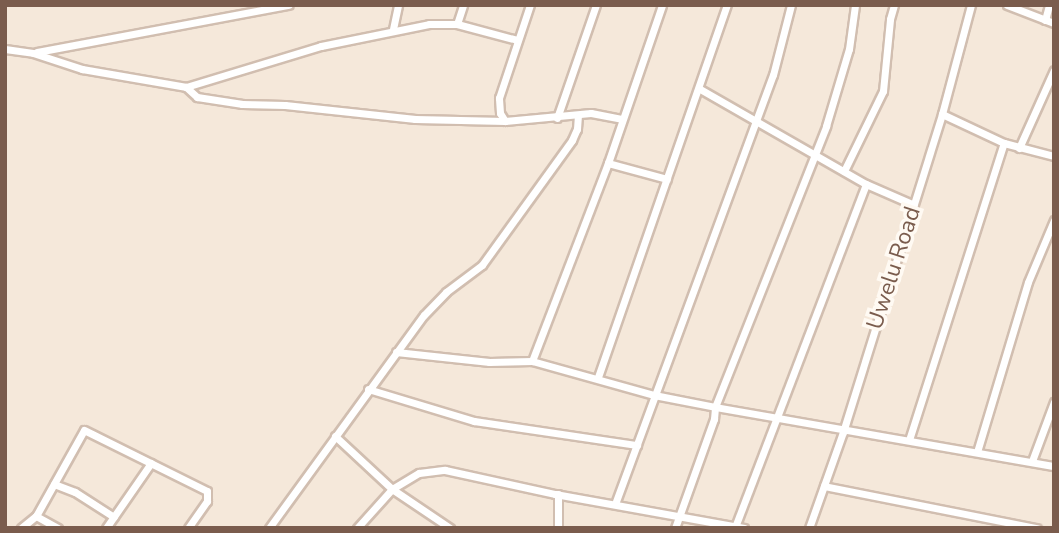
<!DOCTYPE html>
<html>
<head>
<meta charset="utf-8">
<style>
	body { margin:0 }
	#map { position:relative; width:1059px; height:533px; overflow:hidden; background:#fdf6ec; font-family:"Nunito Sans",sans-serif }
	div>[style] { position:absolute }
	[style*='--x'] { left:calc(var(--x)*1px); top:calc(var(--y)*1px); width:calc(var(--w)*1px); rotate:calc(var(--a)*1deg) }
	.residential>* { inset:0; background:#f5e8da; transform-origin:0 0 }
	.roads { filter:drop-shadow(2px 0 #d1beb0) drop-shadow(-2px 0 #d1beb0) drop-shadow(0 2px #d1beb0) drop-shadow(0 -2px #d1beb0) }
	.minor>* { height:7px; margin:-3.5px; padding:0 3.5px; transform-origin:3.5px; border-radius:3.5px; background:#fff }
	span { translate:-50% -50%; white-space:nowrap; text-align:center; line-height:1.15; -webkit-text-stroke:7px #fffaf3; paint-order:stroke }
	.street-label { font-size:23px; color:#7a5c4d }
	.frame { position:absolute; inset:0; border:7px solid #7a5c4d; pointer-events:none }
</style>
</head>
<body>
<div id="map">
	<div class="residential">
		<div style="left:5px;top:5px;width:1049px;height:523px"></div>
	</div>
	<div class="roads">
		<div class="minor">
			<div style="--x:1007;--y:5;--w:50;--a:21"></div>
			<div style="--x:1045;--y:20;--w:16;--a:-75"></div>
			<div style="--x:457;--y:24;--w:20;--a:-72"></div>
			<div style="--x:393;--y:29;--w:25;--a:-78"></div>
			<div style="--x:5;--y:49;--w:28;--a:8"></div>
			<div style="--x:33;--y:53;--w:52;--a:18.1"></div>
			<div style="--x:82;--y:69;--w:106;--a:9.8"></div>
			<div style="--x:186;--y:87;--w:15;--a:42"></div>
			<div style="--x:197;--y:97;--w:46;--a:8.8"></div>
			<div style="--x:242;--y:104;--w:43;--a:1.3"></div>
			<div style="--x:285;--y:105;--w:131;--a:6.1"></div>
			<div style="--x:415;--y:119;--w:90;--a:1.3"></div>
			<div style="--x:505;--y:121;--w:86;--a:-5.3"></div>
			<div style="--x:591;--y:113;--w:31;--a:11"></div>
			<div style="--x:37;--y:52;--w:256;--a:-10.6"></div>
			<div style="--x:186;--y:87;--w:141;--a:-16.9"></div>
			<div style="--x:321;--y:46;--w:110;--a:-11.5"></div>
			<div style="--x:429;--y:24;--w:28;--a:0"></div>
			<div style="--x:457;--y:24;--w:62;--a:14.9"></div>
			<div style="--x:700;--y:89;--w:191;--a:29.8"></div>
			<div style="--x:866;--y:184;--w:52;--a:23.6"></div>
			<div style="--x:942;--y:114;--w:68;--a:25.1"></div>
			<div style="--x:1004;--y:143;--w:52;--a:14.6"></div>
			<div style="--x:557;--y:118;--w:120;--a:-71"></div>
			<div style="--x:505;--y:121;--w:9;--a:-122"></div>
			<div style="--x:500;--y:113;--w:15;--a:-94"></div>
			<div style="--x:499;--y:98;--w:98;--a:-71.6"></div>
			<div style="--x:1019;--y:148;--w:85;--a:-65.8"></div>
			<div style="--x:608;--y:163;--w:61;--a:15.2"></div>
			<div style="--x:844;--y:171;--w:89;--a:-64"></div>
			<div style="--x:883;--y:91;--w:72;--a:-84.4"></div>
			<div style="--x:890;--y:19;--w:15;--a:-74"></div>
			<div style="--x:396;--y:352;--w:94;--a:6.1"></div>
			<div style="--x:489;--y:362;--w:43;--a:-1.3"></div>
			<div style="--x:532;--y:361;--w:127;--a:15.6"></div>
			<div style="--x:654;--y:395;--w:62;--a:11.1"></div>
			<div style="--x:715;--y:407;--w:344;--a:9.9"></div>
			<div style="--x:532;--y:361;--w:212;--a:-69"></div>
			<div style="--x:608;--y:163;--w:167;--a:-71.1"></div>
			<div style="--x:598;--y:377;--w:394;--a:-70.9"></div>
			<div style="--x:368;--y:389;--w:111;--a:16.8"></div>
			<div style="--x:474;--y:421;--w:165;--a:8.4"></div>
			<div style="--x:335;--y:436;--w:78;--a:42.9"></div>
			<div style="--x:392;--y:489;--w:70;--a:33.9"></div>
			<div style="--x:909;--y:440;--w:312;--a:-72.3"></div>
			<div style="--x:977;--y:452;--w:177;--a:-73.3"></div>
			<div style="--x:1028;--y:282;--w:67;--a:-67.2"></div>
			<div style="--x:1032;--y:461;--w:63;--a:-69.6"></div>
			<div style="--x:54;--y:484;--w:22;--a:21"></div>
			<div style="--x:75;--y:492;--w:46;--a:32.7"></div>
			<div style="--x:824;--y:486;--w:217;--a:11.2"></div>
			<div style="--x:558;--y:494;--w:34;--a:90"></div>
			<div style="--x:615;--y:504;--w:457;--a:-69.8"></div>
			<div style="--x:773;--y:75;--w:72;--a:-75.6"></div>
			<div style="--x:36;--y:516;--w:25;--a:29"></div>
			<div style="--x:735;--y:527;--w:367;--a:-69.1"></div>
			<div style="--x:21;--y:528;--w:19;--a:-39"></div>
			<div style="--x:36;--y:516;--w:98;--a:-60.8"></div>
			<div style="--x:84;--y:430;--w:137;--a:26.4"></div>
			<div style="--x:207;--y:491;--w:10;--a:90"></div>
			<div style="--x:207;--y:501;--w:33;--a:125"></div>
			<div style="--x:106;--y:528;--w:79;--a:-55.3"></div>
			<div style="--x:269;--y:528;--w:263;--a:-54"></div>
			<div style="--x:424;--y:315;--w:32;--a:-46"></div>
			<div style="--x:446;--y:292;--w:45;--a:-36.9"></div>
			<div style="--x:482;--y:265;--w:154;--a:-54.2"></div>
			<div style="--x:572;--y:140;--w:12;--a:-66"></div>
			<div style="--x:577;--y:129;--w:14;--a:-86"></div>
			<div style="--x:357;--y:528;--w:52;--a:-48.1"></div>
			<div style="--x:392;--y:489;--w:31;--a:-31"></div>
			<div style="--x:419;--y:473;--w:26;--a:-7"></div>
			<div style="--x:445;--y:470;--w:113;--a:12.3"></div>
			<div style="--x:555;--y:494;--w:192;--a:10.2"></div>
			<div style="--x:675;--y:528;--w:116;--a:-70.3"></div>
			<div style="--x:714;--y:419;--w:12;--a:-85"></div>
			<div style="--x:715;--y:407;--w:302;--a:-68.4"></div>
			<div style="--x:826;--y:126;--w:80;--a:-73.4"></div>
			<div style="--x:849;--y:49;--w:44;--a:-82.2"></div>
			<div style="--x:809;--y:528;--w:102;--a:-70.5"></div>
			<div style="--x:843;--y:432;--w:333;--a:-72.7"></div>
			<div style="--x:942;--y:114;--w:113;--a:-75.1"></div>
		</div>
	</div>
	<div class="street-label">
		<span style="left:894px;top:268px;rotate:-72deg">Uwelu Road</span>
	</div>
	<div class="frame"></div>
</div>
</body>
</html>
